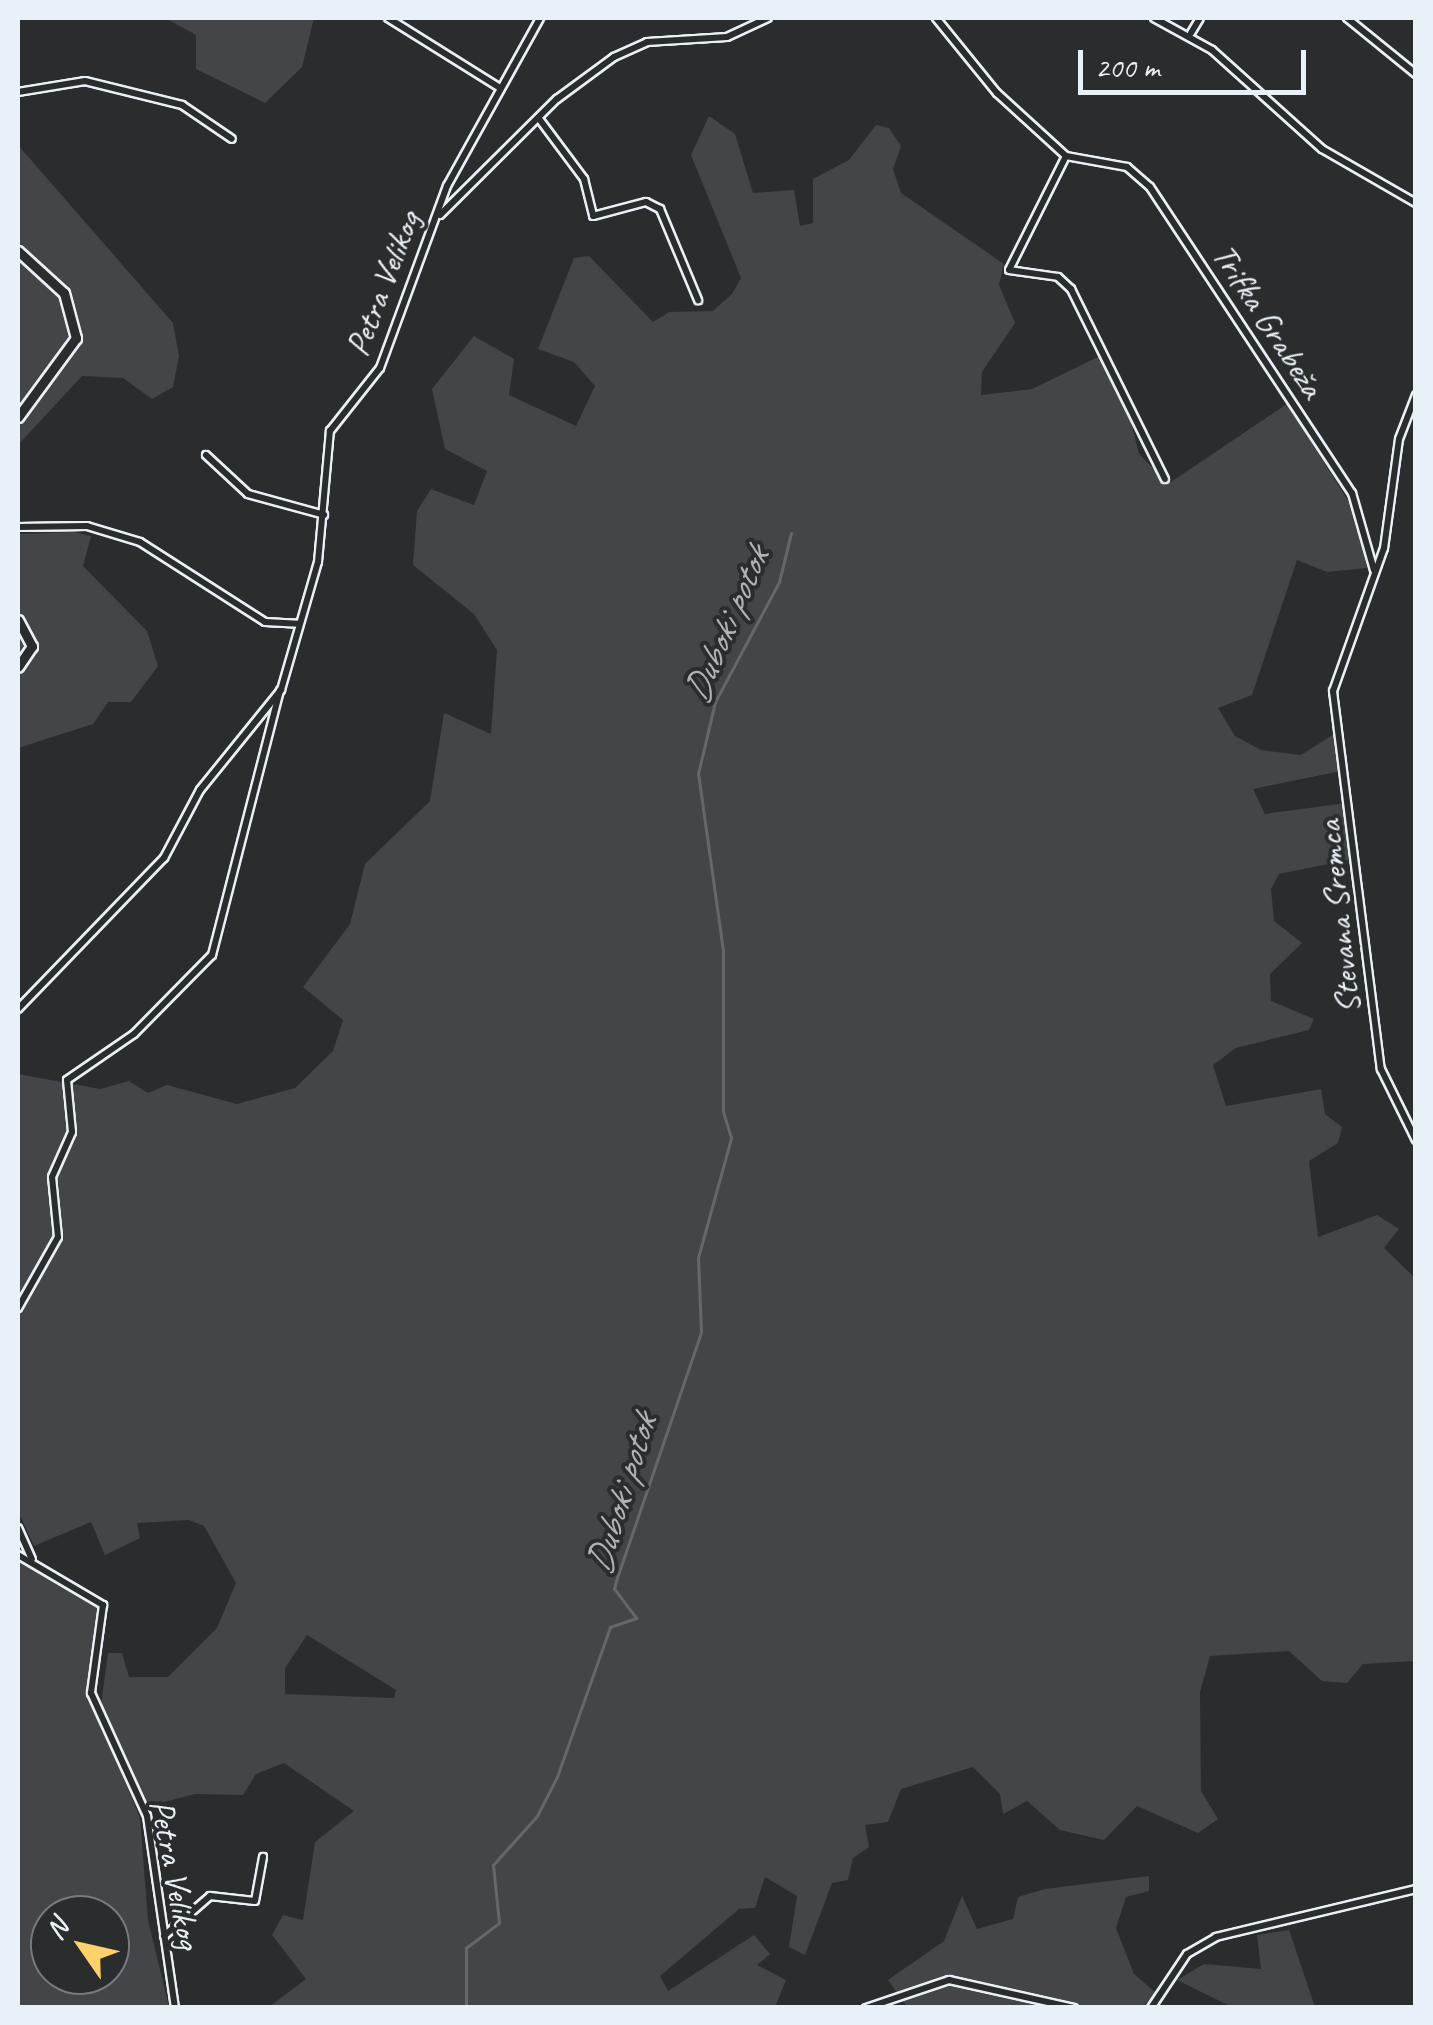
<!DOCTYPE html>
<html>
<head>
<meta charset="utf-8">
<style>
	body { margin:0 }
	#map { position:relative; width:1433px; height:2025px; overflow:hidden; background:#2a2d2e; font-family:Caveat,sans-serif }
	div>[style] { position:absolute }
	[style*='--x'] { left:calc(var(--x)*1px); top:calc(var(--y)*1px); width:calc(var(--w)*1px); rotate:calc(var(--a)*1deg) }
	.green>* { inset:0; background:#424648 }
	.stream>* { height:2.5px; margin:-1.25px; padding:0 1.25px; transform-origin:1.25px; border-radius:1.25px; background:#63686b }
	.roads { filter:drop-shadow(2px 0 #e8f1f8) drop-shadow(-2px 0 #e8f1f8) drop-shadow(0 2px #e8f1f8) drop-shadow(0 -2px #e8f1f8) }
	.minor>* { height:6px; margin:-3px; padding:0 3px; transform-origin:3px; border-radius:3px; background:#2a2d2e }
	.tertiary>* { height:9px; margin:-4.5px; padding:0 4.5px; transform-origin:4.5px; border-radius:4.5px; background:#2a2d2e }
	span { translate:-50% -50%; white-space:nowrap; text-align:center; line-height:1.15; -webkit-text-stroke:8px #2a2d2e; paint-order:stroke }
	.street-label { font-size:35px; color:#e8f1f8 }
	.water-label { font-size:38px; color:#acb3b9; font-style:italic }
	.frame { position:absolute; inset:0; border:20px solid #e8f1f8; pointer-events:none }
	.north { position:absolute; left:30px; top:1895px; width:100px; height:100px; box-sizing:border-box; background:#2a2d2e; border:2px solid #767b7f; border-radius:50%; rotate:304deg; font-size:28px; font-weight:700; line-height:40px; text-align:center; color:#e8f1f8 }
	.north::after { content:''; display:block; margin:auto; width:35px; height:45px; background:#ffd166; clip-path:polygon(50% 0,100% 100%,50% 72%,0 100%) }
	.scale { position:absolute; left:1078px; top:50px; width:228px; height:45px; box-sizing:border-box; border:5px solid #e8f1f8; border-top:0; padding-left:12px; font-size:30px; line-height:35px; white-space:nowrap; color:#e8f1f8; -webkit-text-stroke:8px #2a2d2e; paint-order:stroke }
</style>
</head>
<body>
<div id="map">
	<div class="green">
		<div style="clip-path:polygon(165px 18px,314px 18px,302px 67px,265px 103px,196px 69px,196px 35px)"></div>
		<div style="clip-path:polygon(evenodd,709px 116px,735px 134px,753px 193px,794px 190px,800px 226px,813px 223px,813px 179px,849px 160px,876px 125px,889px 128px,901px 146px,893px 169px,901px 193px,1004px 264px,999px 285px,1015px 323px,982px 372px,981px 395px,1032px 389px,1100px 356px,1122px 388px,1139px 454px,1168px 484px,1287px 404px,1354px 510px,1367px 568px,1327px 572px,1297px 560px,1252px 695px,1218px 708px,1235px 736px,1261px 750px,1301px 755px,1334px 734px,1341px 771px,1253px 789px,1265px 814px,1346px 803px,1353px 859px,1279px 874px,1271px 889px,1274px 921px,1302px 943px,1270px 974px,1271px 1001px,1314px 1019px,1309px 1030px,1236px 1048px,1213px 1065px,1226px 1106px,1321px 1089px,1325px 1114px,1342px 1127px,1338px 1143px,1309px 1161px,1318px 1237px,1377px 1215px,1399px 1229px,1384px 1248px,1415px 1278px,1415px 1661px,1363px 1664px,1347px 1683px,1322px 1681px,1289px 1651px,1210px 1656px,1200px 1692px,1201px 1791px,1218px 1819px,1198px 1833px,1137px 1806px,1104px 1840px,1060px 1830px,1027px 1801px,1003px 1814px,1000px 1794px,973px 1767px,901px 1789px,888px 1822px,865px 1825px,869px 1847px,853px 1858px,848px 1880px,832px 1883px,805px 1955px,789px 1947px,797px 1896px,765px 1877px,755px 1908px,739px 1909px,660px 1976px,668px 1991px,754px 1935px,770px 1954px,757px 1965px,786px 1980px,775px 2007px,269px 2007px,306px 1979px,272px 1935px,283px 1915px,303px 1920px,315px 1842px,354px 1811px,284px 1763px,256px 1774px,243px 1795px,195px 1794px,149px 1806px,101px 1705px,108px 1653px,122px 1653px,129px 1677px,168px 1677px,217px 1628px,236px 1583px,204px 1526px,189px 1520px,137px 1523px,140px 1538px,105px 1555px,91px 1522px,34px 1546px,18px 1511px,18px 1074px,100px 1089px,129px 1081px,148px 1093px,167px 1085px,237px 1104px,295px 1088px,333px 1051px,343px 1020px,303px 987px,350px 924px,365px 864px,430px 801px,444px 713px,491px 734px,497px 650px,474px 614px,413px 565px,417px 511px,431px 489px,474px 505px,487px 471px,445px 449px,432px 389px,474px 336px,514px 359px,509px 395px,576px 426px,595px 386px,574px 362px,538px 349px,574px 258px,589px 256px,653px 322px,669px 312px,713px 311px,732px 294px,741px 278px,691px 155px,709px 116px,307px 1635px,396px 1690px,394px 1698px,285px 1694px,285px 1668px,307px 1635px)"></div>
		<div style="clip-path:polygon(18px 145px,173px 323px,179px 356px,173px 387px,152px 399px,123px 378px,82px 376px,18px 445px)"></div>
		<div style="clip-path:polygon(74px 532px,91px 536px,83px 566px,147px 631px,158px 666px,131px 702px,108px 702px,93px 724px,18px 748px,18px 534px)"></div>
		<div style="clip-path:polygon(evenodd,18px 1540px,33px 1566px,101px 1611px,88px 1692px,140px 1818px,148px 1920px,169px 2007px,18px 2007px,18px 1540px,50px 1915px,110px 1915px,110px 1975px,50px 1975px,50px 1915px)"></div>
		<div style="clip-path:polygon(1149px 1876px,1149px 1891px,1126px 1897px,1116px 1928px,1134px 1974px,1156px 1993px,1142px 2007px,907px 2007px,888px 1980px,944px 1941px,962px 1896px,977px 1929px,1013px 1919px,1018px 1897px,1045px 1889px)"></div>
		<div style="clip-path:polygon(1289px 1930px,1315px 2007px,1232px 2007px,1177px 1980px,1204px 1964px,1261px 1969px,1257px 1935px)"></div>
	</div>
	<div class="stream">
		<div style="--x:466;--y:2008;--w:60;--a:-90"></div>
		<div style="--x:466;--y:1948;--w:41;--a:-37.1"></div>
		<div style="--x:499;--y:1923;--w:58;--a:-95.9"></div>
		<div style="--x:493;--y:1865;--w:66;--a:-48.1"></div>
		<div style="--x:537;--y:1816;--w:44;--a:-62.9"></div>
		<div style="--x:557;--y:1777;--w:159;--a:-70.5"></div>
		<div style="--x:610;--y:1627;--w:28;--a:-19"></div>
		<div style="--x:636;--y:1618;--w:36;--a:-127"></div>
		<div style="--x:614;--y:1589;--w:11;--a:-75"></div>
		<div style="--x:617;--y:1578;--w:260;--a:-71.1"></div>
		<div style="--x:701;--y:1332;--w:74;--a:-92.3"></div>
		<div style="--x:698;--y:1258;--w:124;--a:-74.6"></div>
		<div style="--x:731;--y:1138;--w:28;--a:-107"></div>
		<div style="--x:723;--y:1111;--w:160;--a:-90"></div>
		<div style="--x:723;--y:951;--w:179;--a:-98"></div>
		<div style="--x:698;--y:774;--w:74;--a:-76.7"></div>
		<div style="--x:715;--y:702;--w:136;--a:-61.9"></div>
		<div style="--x:779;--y:582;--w:50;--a:-76.2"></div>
	</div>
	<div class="roads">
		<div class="minor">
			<div style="--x:388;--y:18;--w:132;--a:32"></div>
			<div style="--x:936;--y:18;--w:97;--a:50.9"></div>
			<div style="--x:997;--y:93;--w:93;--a:42.4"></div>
			<div style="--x:1066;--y:156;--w:62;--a:10.2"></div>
			<div style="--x:1127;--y:167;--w:30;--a:41"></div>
			<div style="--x:1150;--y:187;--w:367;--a:56.6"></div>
			<div style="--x:1352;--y:493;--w:80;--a:74.1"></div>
			<div style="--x:1154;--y:18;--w:66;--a:28.9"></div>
			<div style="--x:1212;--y:50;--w:148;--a:42"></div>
			<div style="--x:1322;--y:149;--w:108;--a:29.9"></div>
			<div style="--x:1347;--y:18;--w:89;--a:39.1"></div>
			<div style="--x:1191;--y:33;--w:17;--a:-59"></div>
			<div style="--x:18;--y:92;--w:68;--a:-9.3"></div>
			<div style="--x:85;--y:81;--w:100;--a:13.9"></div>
			<div style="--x:182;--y:105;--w:60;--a:34.2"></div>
			<div style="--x:540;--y:120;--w:74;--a:53.3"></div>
			<div style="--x:584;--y:179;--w:38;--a:76"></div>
			<div style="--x:593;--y:216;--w:55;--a:-14.8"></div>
			<div style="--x:646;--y:202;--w:16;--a:27"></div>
			<div style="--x:660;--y:209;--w:99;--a:67.3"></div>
			<div style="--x:1066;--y:156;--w:127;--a:116.6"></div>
			<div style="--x:1009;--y:270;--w:49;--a:8.1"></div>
			<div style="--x:1058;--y:277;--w:18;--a:43"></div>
			<div style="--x:1071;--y:289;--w:212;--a:63.7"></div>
			<div style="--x:440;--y:215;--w:165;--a:-44.8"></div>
			<div style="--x:557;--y:99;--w:71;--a:-36.4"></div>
			<div style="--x:614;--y:57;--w:36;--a:-24"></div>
			<div style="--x:647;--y:42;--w:80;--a:-3.6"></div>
			<div style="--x:727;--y:37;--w:45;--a:-24.9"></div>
			<div style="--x:1416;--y:395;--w:47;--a:111.1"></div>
			<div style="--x:1399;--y:439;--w:110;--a:97.8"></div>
			<div style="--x:1384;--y:548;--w:152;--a:109.6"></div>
			<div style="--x:1333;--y:691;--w:381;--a:82.8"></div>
			<div style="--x:1381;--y:1069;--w:79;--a:63.8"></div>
			<div style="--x:206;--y:455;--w:57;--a:42.9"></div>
			<div style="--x:248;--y:494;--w:79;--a:15.4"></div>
			<div style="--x:18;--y:527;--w:69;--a:-0.8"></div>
			<div style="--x:87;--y:526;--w:55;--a:16.8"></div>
			<div style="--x:140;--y:542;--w:148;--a:32.6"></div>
			<div style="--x:265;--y:622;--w:33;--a:3"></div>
			<div style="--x:18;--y:1009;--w:210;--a:-46"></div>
			<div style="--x:164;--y:858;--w:77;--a:-62.1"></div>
			<div style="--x:200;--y:790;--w:129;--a:-51"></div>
			<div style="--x:281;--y:690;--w:133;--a:-73.9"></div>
			<div style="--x:318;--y:562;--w:132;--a:-84.8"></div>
			<div style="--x:330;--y:431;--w:80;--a:-51.6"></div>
			<div style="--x:380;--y:368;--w:194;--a:-69.8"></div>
			<div style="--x:447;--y:186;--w:192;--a:-61"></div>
			<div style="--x:18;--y:1308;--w:81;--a:-60.6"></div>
			<div style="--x:58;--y:1237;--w:60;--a:-95.7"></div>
			<div style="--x:52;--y:1177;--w:49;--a:-66"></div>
			<div style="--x:72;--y:1132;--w:52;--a:-95.5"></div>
			<div style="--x:67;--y:1080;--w:81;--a:-34.5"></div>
			<div style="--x:134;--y:1034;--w:111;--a:-45.4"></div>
			<div style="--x:212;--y:955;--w:273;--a:-75.6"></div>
			<div style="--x:18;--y:1528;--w:34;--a:66"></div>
			<div style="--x:18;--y:1555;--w:99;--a:30.5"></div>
			<div style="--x:103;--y:1605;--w:89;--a:97.8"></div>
			<div style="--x:91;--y:1693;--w:135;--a:65.5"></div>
			<div style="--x:147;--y:1816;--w:194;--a:81.7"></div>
			<div style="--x:164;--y:1936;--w:61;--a:-41"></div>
			<div style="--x:210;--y:1896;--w:45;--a:6.3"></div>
			<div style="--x:255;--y:1901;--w:45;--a:-79.7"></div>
			<div style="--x:866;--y:2008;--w:88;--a:-18.6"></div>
			<div style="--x:949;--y:1980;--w:128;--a:12.6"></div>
			<div style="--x:1151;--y:2008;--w:65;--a:-56.3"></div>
			<div style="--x:1187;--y:1954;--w:34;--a:-30"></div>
			<div style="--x:1216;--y:1937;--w:206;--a:-13.5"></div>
		</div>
		<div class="tertiary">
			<div style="--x:18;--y:251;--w:62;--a:42.4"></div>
			<div style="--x:64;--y:293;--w:47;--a:75.1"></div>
			<div style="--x:76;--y:338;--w:98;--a:126.3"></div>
			<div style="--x:18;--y:620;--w:30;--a:62"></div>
			<div style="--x:32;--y:646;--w:25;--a:124"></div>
		</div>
	</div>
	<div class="street-label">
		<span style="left:383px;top:284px;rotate:-69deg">Petra Velikog</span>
		<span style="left:1268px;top:321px;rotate:57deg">Trifka Grabeža</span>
		<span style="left:1339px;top:917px;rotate:-96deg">Stevana Sremca</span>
		<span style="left:175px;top:1874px;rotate:79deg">Petra Velikog</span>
	</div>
	<div class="water-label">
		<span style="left:726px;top:625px;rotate:-67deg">Duboki potok</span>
		<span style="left:621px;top:1494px;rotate:-73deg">Duboki potok</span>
	</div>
	<div class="frame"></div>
	<div class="north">N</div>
	<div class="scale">200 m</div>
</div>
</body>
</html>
